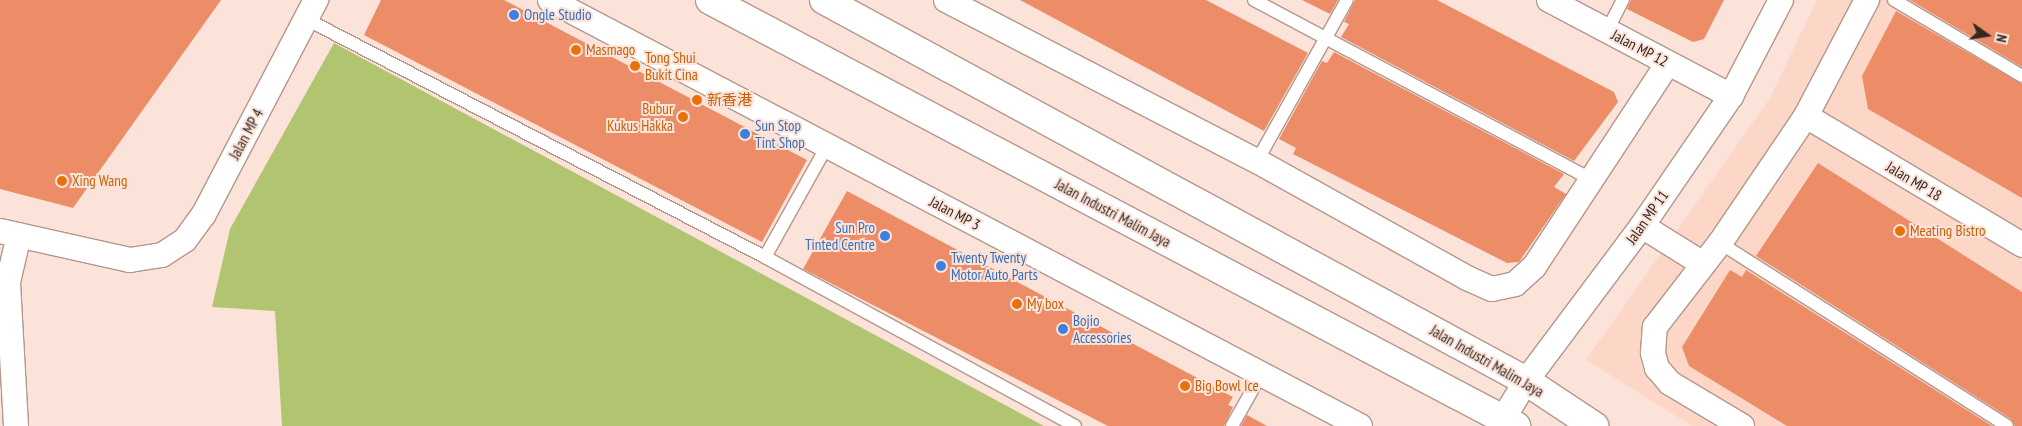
<!DOCTYPE html>
<html>
<head>
<meta charset="utf-8">
<style>
	body { margin:0 }
	#map { position:relative; width:2022px; height:426px; overflow:hidden; background:#fce3d9; font-family:"PT Sans Narrow","Noto Sans SC",sans-serif }
	div>[style] { position:absolute }
	[style*='--x'] { left:calc(var(--x)*1px); top:calc(var(--y)*1px); width:calc(var(--w)*1px); rotate:calc(var(--a)*1deg) }
	.built>* { inset:0; background:#fcd6c7 }
	.green>* { inset:0; background:#b1c570 }
	.building>* { inset:0; background:#ec8d68 }
	.roads { filter:drop-shadow(1px 0 #b4978c) drop-shadow(-1px 0 #b4978c) drop-shadow(0 1px #b4978c) drop-shadow(0 -1px #b4978c) }
	.lane>* { height:12px; margin:-6px; padding:0 6px; transform-origin:6px; border-radius:6px; background:#fff }
	.street>* { height:24px; margin:-12px; padding:0 12px; transform-origin:12px; border-radius:12px; background:#fff }
	.secondary>* { height:28px; margin:-14px; padding:0 14px; transform-origin:14px; border-radius:14px; background:#fff }
	.dots>* { width:14px; height:14px; translate:-50% -50%; box-sizing:border-box; border:2px solid #fce3d9; border-radius:50% }
	span { translate:-50% -50%; white-space:nowrap; text-align:center; line-height:1.15; -webkit-text-stroke:4px #fce3d9; paint-order:stroke }
	.shop-label { font-size:15px; color:#366cbe }
	.left { translate:0 -50%; text-align:left }
	.right { translate:-100% -50%; text-align:right }
	.street-label { font-size:15px; color:#332823 }
	.food-label { font-size:15px; color:#c56008 }
	.north { position:absolute; left:1962px; top:10px; width:50px; height:50px; -webkit-text-stroke:4px #fce3d9; paint-order:stroke; rotate:103deg; font-size:14px; font-weight:700; line-height:20px; text-align:center; color:#332823 }
	.north::after { content:''; display:block; margin:auto; width:18px; height:22px; background:#332823; clip-path:polygon(50% 0,100% 100%,50% 72%,0 100%) }
</style>
</head>
<body>
<div id="map">
	<div class="built">
		<div style="clip-path:polygon(1817px 0,2022px 0,2022px 426px,1692px 426px,1586px 360px,1770px 98px)"></div>
	</div>
	<div class="green">
		<div style="clip-path:polygon(334px 43px,1044px 426px,282px 426px,275px 311px,212px 307px,230px 229px)"></div>
	</div>
	<div class="building">
		<div style="clip-path:polygon(0 0,221px 0,73px 208px,0 189px)"></div>
		<div style="clip-path:polygon(381px 0,504px 0,807px 160px,762px 242px,364px 35px)"></div>
		<div style="clip-path:polygon(1020px 0,1206px 0,1308px 53px,1264px 131px)"></div>
		<div style="clip-path:polygon(1302px 0,1338px 0,1330px 14px)"></div>
		<div style="clip-path:polygon(1355px 0,1437px 0,1614px 92px,1618px 102px,1574px 161px,1341px 37px,1349px 24px,1344px 22px)"></div>
		<div style="clip-path:polygon(1631px 0,1724px 0,1704px 39px,1693px 42px,1627px 9px)"></div>
		<div style="clip-path:polygon(1910px 0,2022px 0,2022px 67px)"></div>
		<div style="clip-path:polygon(1896px 11px,2022px 84px,2022px 198px,1868px 109px,1862px 76px)"></div>
		<div style="clip-path:polygon(1334px 52px,1564px 174px,1554px 187px,1566px 194px,1519px 262px,1507px 263px,1293px 154px,1296px 148px,1279px 139px,1322px 61px,1327px 63px)"></div>
		<div style="clip-path:polygon(1818px 163px,2022px 292px,2022px 426px,2015px 426px,2011px 419px,1756px 256px)"></div>
		<div style="clip-path:polygon(847px 191px,1233px 397px,1228px 405px,1233px 407px,1224px 426px,1108px 426px,803px 269px)"></div>
		<div style="clip-path:polygon(1730px 270px,1742px 277px,1746px 270px,1992px 426px,1787px 426px,1689px 366px,1682px 347px)"></div>
		<div style="clip-path:polygon(1247px 415px,1267px 426px,1241px 426px)"></div>
	</div>
	<div class="roads">
		<div class="lane">
			<div style="--x:1254;--y:0;--w:382;--a:28"></div>
			<div style="--x:1894;--y:0;--w:149;--a:30.7"></div>
			<div style="--x:306;--y:19;--w:517;--a:27.41"></div>
			<div style="--x:765;--y:257;--w:353;--a:28.6"></div>
			<div style="--x:1607;--y:31;--w:35;--a:-63"></div>
			<div style="--x:1257;--y:161;--w:184;--a:-60.8"></div>
			<div style="--x:1720;--y:243;--w:340;--a:32.5"></div>
			<div style="--x:765;--y:257;--w:127;--a:-60.8"></div>
			<div style="--x:1232;--y:426;--w:61;--a:-60.5"></div>
		</div>
		<div class="street">
			<div style="--x:550;--y:0;--w:915;--a:27.74"></div>
			<div style="--x:946;--y:0;--w:350;--a:27.4"></div>
			<div style="--x:1257;--y:161;--w:240;--a:29.1"></div>
			<div style="--x:1467;--y:278;--w:27;--a:24"></div>
			<div style="--x:1492;--y:289;--w:24;--a:-12"></div>
			<div style="--x:1515;--y:284;--w:25;--a:-42"></div>
			<div style="--x:1534;--y:267;--w:244;--a:-56.7"></div>
			<div style="--x:1549;--y:0;--w:206;--a:27.8"></div>
			<div style="--x:1806;--y:116;--w:252;--a:30.8"></div>
			<div style="--x:1642;--y:226;--w:72;--a:31.9"></div>
			<div style="--x:0;--y:231;--w:133;--a:12.6"></div>
			<div style="--x:130;--y:260;--w:32;--a:-9"></div>
			<div style="--x:162;--y:255;--w:27;--a:-33"></div>
			<div style="--x:185;--y:240;--w:32;--a:-54"></div>
			<div style="--x:204;--y:214;--w:242;--a:-62.4"></div>
			<div style="--x:16;--y:426;--w:144;--a:-93.2"></div>
			<div style="--x:8;--y:282;--w:48;--a:-76.8"></div>
			<div style="--x:1499;--y:426;--w:52;--a:-59"></div>
			<div style="--x:1526;--y:381;--w:194;--a:-53.2"></div>
			<div style="--x:1642;--y:226;--w:158;--a:-55.6"></div>
			<div style="--x:1731;--y:96;--w:108;--a:-62.5"></div>
			<div style="--x:1742;--y:426;--w:84;--a:-149.2"></div>
			<div style="--x:1670;--y:383;--w:20;--a:-131"></div>
			<div style="--x:1657;--y:368;--w:16;--a:-105"></div>
			<div style="--x:1653;--y:353;--w:26;--a:-86"></div>
			<div style="--x:1655;--y:327;--w:106;--a:-52.3"></div>
			<div style="--x:1720;--y:243;--w:153;--a:-55.9"></div>
			<div style="--x:1806;--y:116;--w:131;--a:-62.3"></div>
		</div>
		<div class="secondary">
			<div style="--x:710;--y:0;--w:912;--a:27.86"></div>
			<div style="--x:824;--y:0;--w:799;--a:28.49"></div>
			<div style="--x:1526;--y:381;--w:82;--a:33.5"></div>
		</div>
	</div>
	<div class="dots">
		<div style="left:514px;top:15px;background:#3f7fe0"></div>
		<div style="left:576px;top:50px;background:#e8710a"></div>
		<div style="left:635px;top:66px;background:#e8710a"></div>
		<div style="left:697px;top:100px;background:#e8710a"></div>
		<div style="left:683px;top:117px;background:#e8710a"></div>
		<div style="left:745px;top:134px;background:#3f7fe0"></div>
		<div style="left:62px;top:181px;background:#e8710a"></div>
		<div style="left:1900px;top:231px;background:#e8710a"></div>
		<div style="left:885px;top:236px;background:#3f7fe0"></div>
		<div style="left:941px;top:266px;background:#3f7fe0"></div>
		<div style="left:1017px;top:304px;background:#e8710a"></div>
		<div style="left:1063px;top:329px;background:#3f7fe0"></div>
		<div style="left:1185px;top:386px;background:#e8710a"></div>
	</div>
	<div class="shop-label">
		<span class="left" style="left:524px;top:15px">Ongle Studio</span>
		<span class="left" style="left:755px;top:134px">Sun Stop<br>Tint Shop</span>
		<span class="right" style="left:875px;top:236px">Sun Pro<br>Tinted Centre</span>
		<span class="left" style="left:951px;top:266px">Twenty Twenty<br>Motor Auto Parts</span>
		<span class="left" style="left:1073px;top:329px">Bojio<br>Accessories</span>
	</div>
	<div class="street-label">
		<span style="left:1640px;top:48px;rotate:28deg">Jalan MP 12</span>
		<span style="left:246px;top:134px;rotate:-62deg">Jalan MP 4</span>
		<span style="left:1914px;top:181px;rotate:31deg">Jalan MP 18</span>
		<span style="left:955px;top:213px;rotate:28deg">Jalan MP 3</span>
		<span style="left:1113px;top:213px;rotate:28deg">Jalan Industri Malim Jaya</span>
		<span style="left:1647px;top:217px;rotate:-55deg">Jalan MP 11</span>
		<span style="left:1487px;top:361px;rotate:30deg">Jalan Industri Malim Jaya</span>
	</div>
	<div class="food-label">
		<span class="left" style="left:586px;top:50px">Masmago</span>
		<span class="left" style="left:645px;top:66px">Tong Shui<br>Bukit Cina</span>
		<span class="left" style="left:707px;top:100px">新香港</span>
		<span class="right" style="left:673px;top:117px">Bubur<br>Kukus Hakka</span>
		<span class="left" style="left:72px;top:181px">Xing Wang</span>
		<span class="left" style="left:1910px;top:231px">Meating Bistro</span>
		<span class="left" style="left:1027px;top:304px">My box</span>
		<span class="left" style="left:1195px;top:386px">Big Bowl Ice</span>
	</div>
	<div class="north">N</div>
</div>
</body>
</html>
